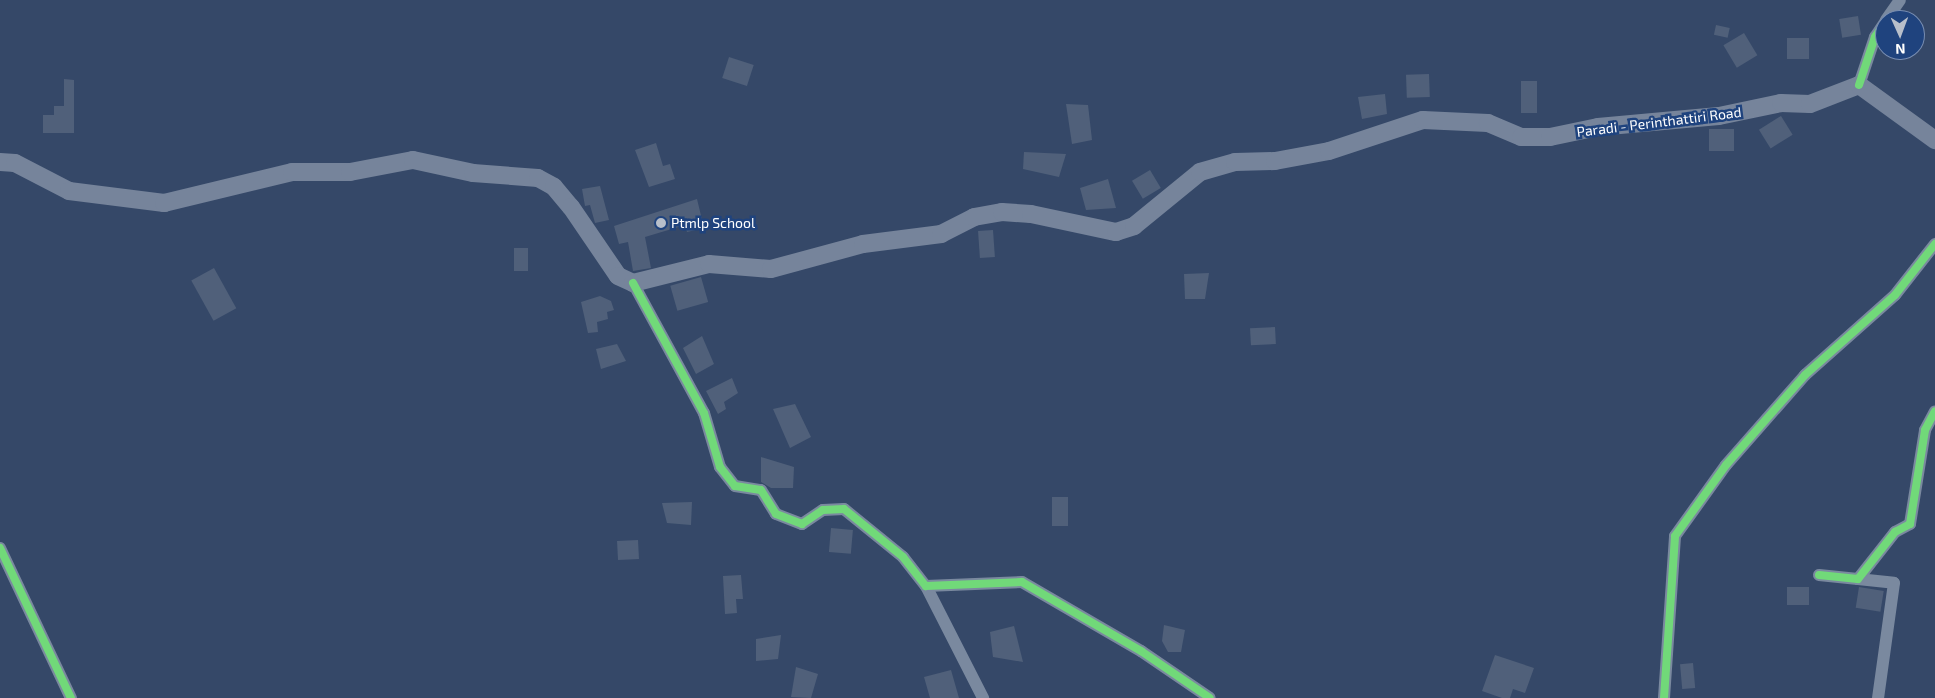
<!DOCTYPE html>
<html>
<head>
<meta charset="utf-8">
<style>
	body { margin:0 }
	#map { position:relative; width:1935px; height:698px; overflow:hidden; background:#354868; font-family:"Exo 2",sans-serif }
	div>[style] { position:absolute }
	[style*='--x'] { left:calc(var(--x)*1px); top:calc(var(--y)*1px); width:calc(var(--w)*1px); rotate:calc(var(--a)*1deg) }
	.building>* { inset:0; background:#50607a; transform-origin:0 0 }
	.street>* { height:12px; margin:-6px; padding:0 6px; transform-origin:6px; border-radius:6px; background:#7a899f }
	.secondary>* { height:18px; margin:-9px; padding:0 9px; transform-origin:9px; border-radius:9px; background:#76849b }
	.cycleway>* { height:8px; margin:-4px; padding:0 4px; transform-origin:4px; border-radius:4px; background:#71d979 }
	.dots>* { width:14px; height:14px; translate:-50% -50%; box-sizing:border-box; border:2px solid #1f437e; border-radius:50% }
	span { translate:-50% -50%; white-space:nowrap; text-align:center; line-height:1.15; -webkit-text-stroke:5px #1f437e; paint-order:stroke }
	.street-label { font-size:14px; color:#fff }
	.poi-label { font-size:14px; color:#fff }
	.left { translate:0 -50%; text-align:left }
	.north { position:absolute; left:1875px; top:10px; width:50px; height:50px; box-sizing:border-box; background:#1f437e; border:1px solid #798eb2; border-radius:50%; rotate:178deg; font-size:14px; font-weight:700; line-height:20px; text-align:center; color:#fff }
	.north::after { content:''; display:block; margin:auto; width:18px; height:22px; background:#b8bfca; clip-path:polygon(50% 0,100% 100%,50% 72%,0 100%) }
</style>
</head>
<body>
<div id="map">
	<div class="building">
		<div style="left:1858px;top:16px;width:19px;height:19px;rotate:81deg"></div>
		<div style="left:1716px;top:25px;width:14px;height:10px;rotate:12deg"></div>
		<div style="left:1744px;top:33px;width:26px;height:24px;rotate:59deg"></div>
		<div style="left:1787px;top:38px;width:22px;height:21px"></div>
		<div style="left:729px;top:57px;width:26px;height:22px;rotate:18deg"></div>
		<div style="left:1429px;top:74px;width:23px;height:23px;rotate:88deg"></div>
		<div style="clip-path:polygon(64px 79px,74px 80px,74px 133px,43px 133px,43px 115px,54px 115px,54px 106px,64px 106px)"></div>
		<div style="left:1521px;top:81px;width:16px;height:32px"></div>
		<div style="clip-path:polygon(1385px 94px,1387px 114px,1362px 119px,1358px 97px)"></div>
		<div style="clip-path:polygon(1066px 104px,1088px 105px,1092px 140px,1072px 144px)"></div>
		<div style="left:1781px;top:116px;width:22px;height:26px;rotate:58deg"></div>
		<div style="left:1734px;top:129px;width:22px;height:25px;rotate:90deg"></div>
		<div style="clip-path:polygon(656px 143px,663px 166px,670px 164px,675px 179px,649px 187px,635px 150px)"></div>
		<div style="clip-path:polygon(1024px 152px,1066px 154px,1059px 177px,1023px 169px)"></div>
		<div style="left:1150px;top:170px;width:21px;height:21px;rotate:59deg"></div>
		<div style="clip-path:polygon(1108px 179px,1116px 208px,1086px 210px,1080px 188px)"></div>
		<div style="clip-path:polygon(600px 186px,609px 220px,595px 223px,590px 205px,585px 206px,582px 189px)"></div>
		<div style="clip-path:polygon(697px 199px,704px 228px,687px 232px,685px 225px,645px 237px,651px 268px,633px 271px,628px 242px,619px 244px,614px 226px)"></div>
		<div style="left:993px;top:230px;width:27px;height:15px;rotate:86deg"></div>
		<div style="left:514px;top:248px;width:14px;height:23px"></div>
		<div style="left:214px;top:268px;width:46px;height:26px;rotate:61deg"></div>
		<div style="clip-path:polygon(1209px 273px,1205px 299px,1185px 299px,1184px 274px)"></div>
		<div style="left:701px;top:277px;width:26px;height:32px;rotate:74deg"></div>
		<div style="clip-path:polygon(600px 296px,611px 301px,614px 310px,607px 312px,608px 319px,597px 322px,598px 332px,588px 333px,581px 302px)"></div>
		<div style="left:1275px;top:327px;width:17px;height:25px;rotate:87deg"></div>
		<div style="clip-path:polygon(702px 336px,714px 364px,696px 374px,683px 348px)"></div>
		<div style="clip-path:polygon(617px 344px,626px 361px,601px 369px,596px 349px)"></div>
		<div style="clip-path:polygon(732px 378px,738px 393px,724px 402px,726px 409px,718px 414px,706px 391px)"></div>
		<div style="clip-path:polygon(795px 404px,811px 437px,790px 448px,773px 409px)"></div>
		<div style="clip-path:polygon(761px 457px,794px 467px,793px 488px,771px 488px,761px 482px)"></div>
		<div style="left:1052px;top:497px;width:16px;height:29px"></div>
		<div style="clip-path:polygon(692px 502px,691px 525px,667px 523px,662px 503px)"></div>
		<div style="left:831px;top:528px;width:22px;height:24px;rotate:5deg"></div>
		<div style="left:638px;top:540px;width:19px;height:21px;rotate:87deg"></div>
		<div style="clip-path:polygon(741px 575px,743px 599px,736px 599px,737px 613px,725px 614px,723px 576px)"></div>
		<div style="left:1787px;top:587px;width:22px;height:18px"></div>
		<div style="left:1859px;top:587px;width:25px;height:21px;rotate:9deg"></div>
		<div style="clip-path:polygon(1164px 625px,1185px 630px,1181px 652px,1168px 652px,1162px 641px)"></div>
		<div style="clip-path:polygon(1014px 626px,1023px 662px,993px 657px,990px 632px)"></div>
		<div style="clip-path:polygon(781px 635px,778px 659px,756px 661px,756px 639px)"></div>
		<div style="clip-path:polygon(1495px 655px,1534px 668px,1525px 693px,1513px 689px,1510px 698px,1502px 698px,1482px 691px)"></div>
		<div style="left:1693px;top:663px;width:25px;height:13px;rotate:85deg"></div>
		<div style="clip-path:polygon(796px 667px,818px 674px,811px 698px,791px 697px)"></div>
		<div style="clip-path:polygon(951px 670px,959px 698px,930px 698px,924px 677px)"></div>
	</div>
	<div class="street">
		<div style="--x:1886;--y:20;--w:24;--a:-55"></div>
		<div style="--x:1859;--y:85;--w:51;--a:-71.6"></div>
		<div style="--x:1875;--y:37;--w:18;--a:-56"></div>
		<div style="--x:633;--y:283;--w:148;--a:61.4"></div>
		<div style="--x:704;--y:413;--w:56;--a:73.5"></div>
		<div style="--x:720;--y:467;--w:24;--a:52"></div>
		<div style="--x:735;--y:486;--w:26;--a:9"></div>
		<div style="--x:761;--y:490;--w:28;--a:58"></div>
		<div style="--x:776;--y:514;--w:28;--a:21"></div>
		<div style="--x:802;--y:524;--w:25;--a:-34"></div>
		<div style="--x:823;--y:510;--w:21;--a:-3"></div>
		<div style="--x:844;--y:509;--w:76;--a:39.1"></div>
		<div style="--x:903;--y:557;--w:37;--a:52"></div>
		<div style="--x:926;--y:586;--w:96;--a:-2.4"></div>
		<div style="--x:1022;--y:582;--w:138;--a:30.1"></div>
		<div style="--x:1141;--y:651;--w:83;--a:34.3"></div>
		<div style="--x:0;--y:548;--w:166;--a:64.7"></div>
		<div style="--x:1819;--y:575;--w:39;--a:6"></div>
		<div style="--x:1858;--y:579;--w:60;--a:-51.8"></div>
		<div style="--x:1895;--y:532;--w:17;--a:-28"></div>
		<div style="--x:1910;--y:524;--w:95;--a:-80.9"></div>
		<div style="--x:1925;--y:430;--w:21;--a:-62"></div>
		<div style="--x:1858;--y:579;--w:36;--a:6"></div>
		<div style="--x:1894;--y:583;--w:116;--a:97.9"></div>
		<div style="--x:926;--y:586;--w:126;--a:63"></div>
		<div style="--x:1664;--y:698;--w:162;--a:-86.1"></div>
		<div style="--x:1675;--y:536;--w:87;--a:-54.3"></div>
		<div style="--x:1726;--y:465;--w:120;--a:-48.7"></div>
		<div style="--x:1805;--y:375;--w:120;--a:-41.6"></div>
		<div style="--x:1895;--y:295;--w:65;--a:-51.9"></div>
	</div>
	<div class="secondary">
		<div style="--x:0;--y:162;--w:15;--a:4"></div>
		<div style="--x:15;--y:163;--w:61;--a:27.4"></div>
		<div style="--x:69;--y:191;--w:96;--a:7.2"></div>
		<div style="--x:164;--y:203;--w:132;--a:-13.6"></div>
		<div style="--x:292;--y:172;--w:58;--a:0"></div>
		<div style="--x:350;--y:172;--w:64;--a:-10.8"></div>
		<div style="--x:413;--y:160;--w:61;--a:12.2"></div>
		<div style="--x:473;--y:173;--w:65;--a:4.4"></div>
		<div style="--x:538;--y:178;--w:18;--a:29"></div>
		<div style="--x:554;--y:187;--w:26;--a:50"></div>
		<div style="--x:571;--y:207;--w:83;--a:55.7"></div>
		<div style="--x:618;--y:276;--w:17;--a:25"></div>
		<div style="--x:633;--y:283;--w:78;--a:-14"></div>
		<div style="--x:709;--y:264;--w:62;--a:4.6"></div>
		<div style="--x:771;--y:269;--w:95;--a:-15.2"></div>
		<div style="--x:863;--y:244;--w:79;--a:-7.3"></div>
		<div style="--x:941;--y:234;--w:37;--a:-27"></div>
		<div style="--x:974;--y:217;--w:28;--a:-10"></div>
		<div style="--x:1002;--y:212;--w:29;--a:4"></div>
		<div style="--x:1031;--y:214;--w:87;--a:12"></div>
		<div style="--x:1116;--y:232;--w:19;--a:-18"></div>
		<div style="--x:1134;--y:226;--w:85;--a:-39.3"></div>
		<div style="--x:1200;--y:172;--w:36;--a:-16"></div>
		<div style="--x:1235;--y:162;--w:40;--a:-1.4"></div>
		<div style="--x:1275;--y:161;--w:55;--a:-10.5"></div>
		<div style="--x:1329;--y:151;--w:99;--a:-18.3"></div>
		<div style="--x:1423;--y:120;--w:65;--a:2.6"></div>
		<div style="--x:1488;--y:123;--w:36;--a:23"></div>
		<div style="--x:1521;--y:137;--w:29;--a:0"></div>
		<div style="--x:1550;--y:137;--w:49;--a:-11.8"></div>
		<div style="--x:1598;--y:127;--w:121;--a:-5.2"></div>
		<div style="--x:1719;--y:116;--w:63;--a:-11.8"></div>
		<div style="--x:1781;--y:103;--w:29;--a:2"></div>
		<div style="--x:1810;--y:104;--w:53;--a:-21.2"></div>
		<div style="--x:1859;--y:85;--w:94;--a:35.9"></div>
	</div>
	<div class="cycleway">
		<div style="--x:1859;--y:85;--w:51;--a:-71.6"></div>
		<div style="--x:1875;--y:37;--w:18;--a:-56"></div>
		<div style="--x:633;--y:283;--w:148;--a:61.4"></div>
		<div style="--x:704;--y:413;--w:56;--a:73.5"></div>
		<div style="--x:720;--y:467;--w:24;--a:52"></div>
		<div style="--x:735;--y:486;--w:26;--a:9"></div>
		<div style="--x:761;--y:490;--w:28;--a:58"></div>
		<div style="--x:776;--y:514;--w:28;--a:21"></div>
		<div style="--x:802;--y:524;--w:25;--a:-34"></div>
		<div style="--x:823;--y:510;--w:21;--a:-3"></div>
		<div style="--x:844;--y:509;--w:76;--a:39.1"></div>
		<div style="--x:903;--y:557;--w:37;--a:52"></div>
		<div style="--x:926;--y:586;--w:96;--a:-2.4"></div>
		<div style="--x:1022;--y:582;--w:138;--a:30.1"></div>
		<div style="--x:1141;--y:651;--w:83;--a:34.3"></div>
		<div style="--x:0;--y:548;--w:166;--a:64.7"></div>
		<div style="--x:1819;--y:575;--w:39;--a:6"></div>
		<div style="--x:1858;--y:579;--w:60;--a:-51.8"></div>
		<div style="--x:1895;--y:532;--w:17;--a:-28"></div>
		<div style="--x:1910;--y:524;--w:95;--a:-80.9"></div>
		<div style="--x:1925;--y:430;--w:21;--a:-62"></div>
		<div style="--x:1664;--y:698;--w:162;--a:-86.1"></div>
		<div style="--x:1675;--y:536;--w:87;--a:-54.3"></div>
		<div style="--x:1726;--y:465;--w:120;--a:-48.7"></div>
		<div style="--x:1805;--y:375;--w:120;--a:-41.6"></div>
		<div style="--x:1895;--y:295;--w:65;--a:-51.9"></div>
	</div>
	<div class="dots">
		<div style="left:661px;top:223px;background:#b8bfca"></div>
	</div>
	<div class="street-label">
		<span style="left:1659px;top:122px;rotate:-7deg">Paradi - Perinthattiri Road</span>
	</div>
	<div class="poi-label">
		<span class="left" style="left:671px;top:223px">Ptmlp School</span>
	</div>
	<div class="north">N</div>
</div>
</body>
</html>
